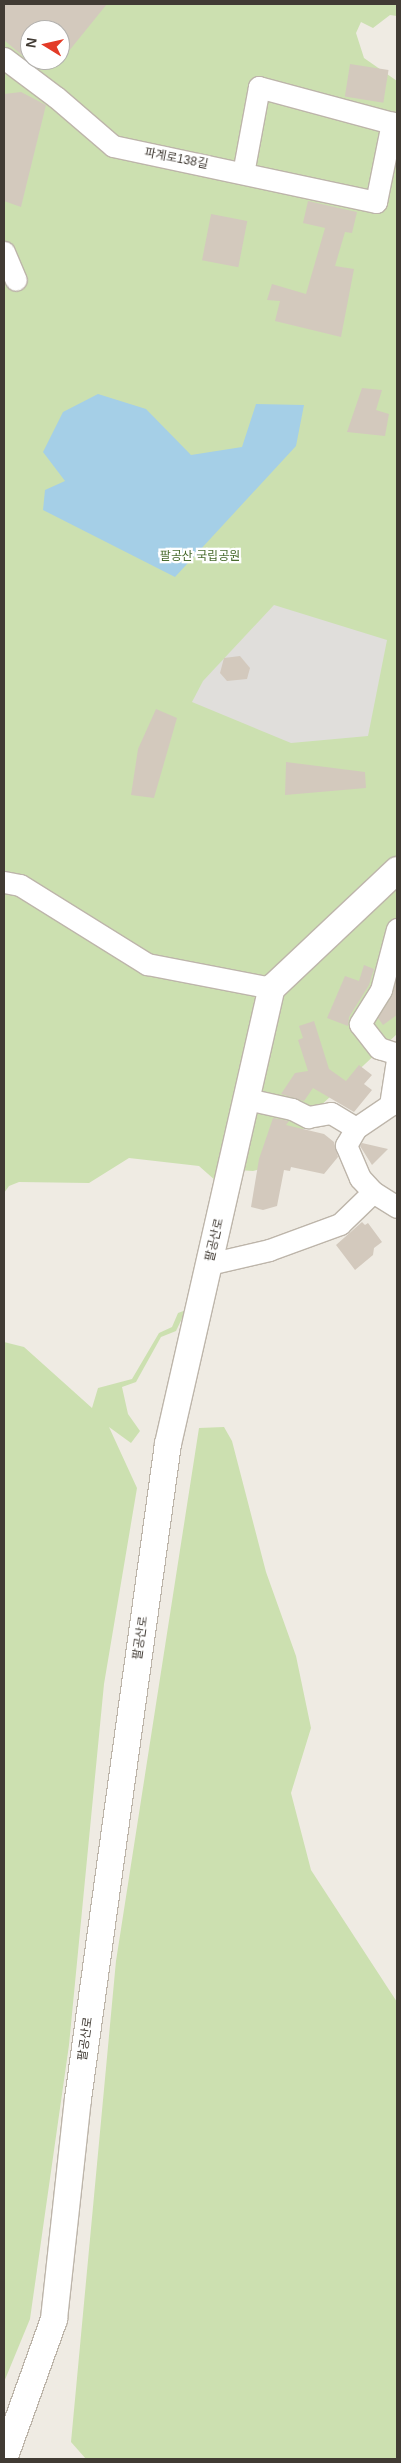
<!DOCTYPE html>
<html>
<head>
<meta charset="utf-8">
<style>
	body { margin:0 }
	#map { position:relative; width:401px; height:2463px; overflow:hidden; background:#efebe3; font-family:Helvetica,"Noto Sans KR",sans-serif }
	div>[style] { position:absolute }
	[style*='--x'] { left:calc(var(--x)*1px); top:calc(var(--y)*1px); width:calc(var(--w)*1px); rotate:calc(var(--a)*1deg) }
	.green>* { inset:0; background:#cce0b0 }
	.parking>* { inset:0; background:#e0dedb }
	.water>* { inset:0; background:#a5cfe7 }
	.building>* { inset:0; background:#d3c9bd; transform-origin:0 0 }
	.roads { filter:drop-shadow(1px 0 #bdb5aa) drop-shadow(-1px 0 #bdb5aa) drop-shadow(0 1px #bdb5aa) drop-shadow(0 -1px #bdb5aa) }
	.minor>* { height:21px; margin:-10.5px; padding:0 10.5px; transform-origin:10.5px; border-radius:10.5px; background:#fff }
	.tertiary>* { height:26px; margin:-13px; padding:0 13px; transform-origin:13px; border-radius:13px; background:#fff }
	span { translate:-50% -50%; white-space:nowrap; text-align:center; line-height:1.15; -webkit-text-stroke:4.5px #fff; paint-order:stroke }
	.street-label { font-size:12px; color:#413b34 }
	.park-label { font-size:12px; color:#486b2e }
	.frame { position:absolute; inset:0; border:5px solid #413b34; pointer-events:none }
	.north { position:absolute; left:20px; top:20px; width:50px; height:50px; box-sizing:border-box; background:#fff; border:1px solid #b3b1ae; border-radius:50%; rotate:279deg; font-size:14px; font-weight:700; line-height:20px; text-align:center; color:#413b34 }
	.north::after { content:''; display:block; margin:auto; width:18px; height:22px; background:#e33b27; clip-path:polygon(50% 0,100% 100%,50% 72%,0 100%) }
</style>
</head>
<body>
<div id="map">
	<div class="green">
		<div style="clip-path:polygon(evenodd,4px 4px,397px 4px,397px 16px,390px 15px,373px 28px,361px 22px,356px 33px,364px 58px,397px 81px,397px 1034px,316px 1110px,280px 1164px,253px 1171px,237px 1170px,216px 1181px,199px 1166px,129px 1158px,89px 1183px,19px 1182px,9px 1186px,4px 1193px,4px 4px,30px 30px,60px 30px,60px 60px,30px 60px,30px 30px)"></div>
		<div style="clip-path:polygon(186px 1310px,176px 1331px,161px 1337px,136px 1382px,122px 1387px,128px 1414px,140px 1431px,131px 1443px,109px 1427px,137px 1488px,104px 1684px,69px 2045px,30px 2319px,4px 2382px,4px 1342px,24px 1347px,92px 1408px,98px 1388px,132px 1379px,159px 1333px,172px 1327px,178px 1313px)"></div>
		<div style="clip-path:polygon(224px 1427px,232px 1441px,266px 1572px,296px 1656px,311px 1728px,291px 1793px,311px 1870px,397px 2002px,397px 2459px,86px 2459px,71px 2442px,116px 1961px,199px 1428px)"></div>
	</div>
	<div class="parking">
		<div style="clip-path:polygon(274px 605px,387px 640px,368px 736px,291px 743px,192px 702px,203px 681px)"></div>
	</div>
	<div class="water">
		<div style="clip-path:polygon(98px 394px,146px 409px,191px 455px,242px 447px,256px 404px,304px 405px,296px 446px,175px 577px,43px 510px,45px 490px,65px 481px,43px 452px,63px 412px)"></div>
	</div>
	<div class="building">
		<div style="clip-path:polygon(4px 4px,107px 4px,60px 62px,60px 30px,30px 30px,30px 62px,4px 40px)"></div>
		<div style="left:350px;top:64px;width:39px;height:33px;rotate:9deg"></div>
		<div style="clip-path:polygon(21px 92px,46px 105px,21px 207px,4px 201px,4px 94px)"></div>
		<div style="clip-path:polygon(308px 201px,357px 212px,352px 233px,345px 232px,335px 266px,354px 269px,341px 337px,275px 321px,280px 301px,267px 300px,272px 284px,306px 294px,325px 228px,303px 223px)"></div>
		<div style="left:211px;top:214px;width:37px;height:47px;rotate:11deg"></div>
		<div style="clip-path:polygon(362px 388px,382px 390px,376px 410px,389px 414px,385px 436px,347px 432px)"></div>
		<div style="clip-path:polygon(240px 656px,250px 668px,247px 679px,227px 681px,220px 673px,224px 658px)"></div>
		<div style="clip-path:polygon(156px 709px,177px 718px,154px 798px,131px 795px,138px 749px)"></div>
		<div style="clip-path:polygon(286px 762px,365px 772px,366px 788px,285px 795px)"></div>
		<div style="clip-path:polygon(364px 965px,374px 969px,369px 985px,349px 1017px,348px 1026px,327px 1018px,345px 976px,359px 981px)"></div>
		<div style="clip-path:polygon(397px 977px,397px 1015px,383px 1025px,378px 1018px,392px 996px)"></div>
		<div style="clip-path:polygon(314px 1021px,329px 1069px,346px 1081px,359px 1065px,372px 1075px,364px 1084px,372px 1090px,354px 1112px,313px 1088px,304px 1101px,281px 1094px,295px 1073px,308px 1071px,298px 1040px,303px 1038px,299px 1026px)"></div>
		<div style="clip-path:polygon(273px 1118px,289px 1121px,286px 1125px,324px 1134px,334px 1142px,338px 1157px,324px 1174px,291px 1167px,290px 1171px,284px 1170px,277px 1206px,263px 1210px,251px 1207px,259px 1159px)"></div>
		<div style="clip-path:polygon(362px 1143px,388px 1149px,372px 1165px,360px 1146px)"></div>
		<div style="clip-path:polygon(362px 1222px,365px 1225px,368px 1223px,382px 1242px,374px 1248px,373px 1255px,355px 1270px,336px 1245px)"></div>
	</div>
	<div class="roads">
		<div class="minor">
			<div style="--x:4;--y:58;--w:65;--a:36.9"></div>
			<div style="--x:56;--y:97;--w:75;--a:40.7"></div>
			<div style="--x:113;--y:146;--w:269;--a:12"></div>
			<div style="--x:376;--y:202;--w:81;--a:-78.6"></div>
			<div style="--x:392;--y:123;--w:138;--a:-164.9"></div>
			<div style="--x:259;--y:87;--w:87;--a:100.5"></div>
			<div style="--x:4;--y:252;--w:30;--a:67"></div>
			<div style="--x:4;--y:882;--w:16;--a:11"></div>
			<div style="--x:20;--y:885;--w:150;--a:31.9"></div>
			<div style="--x:147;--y:964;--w:127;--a:10.9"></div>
			<div style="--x:397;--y:929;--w:63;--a:104.7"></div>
			<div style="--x:381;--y:990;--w:40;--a:122"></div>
			<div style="--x:360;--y:1024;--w:31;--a:52"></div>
			<div style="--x:379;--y:1048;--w:19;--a:18"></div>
			<div style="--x:247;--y:1099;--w:46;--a:12.5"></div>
			<div style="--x:292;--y:1109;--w:18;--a:27"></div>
			<div style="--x:308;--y:1117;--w:23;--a:-10"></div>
			<div style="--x:331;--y:1113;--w:29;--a:31"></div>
			<div style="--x:356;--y:1128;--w:41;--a:-34.1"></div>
			<div style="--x:390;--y:1105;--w:46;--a:-81.2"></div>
			<div style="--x:356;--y:1128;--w:20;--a:120"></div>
			<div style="--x:346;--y:1145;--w:36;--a:67"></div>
			<div style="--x:360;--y:1178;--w:19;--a:47"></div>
			<div style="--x:373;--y:1192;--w:28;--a:32"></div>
			<div style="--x:209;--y:1264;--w:62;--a:-13.1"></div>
			<div style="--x:269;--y:1250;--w:76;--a:-20.1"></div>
			<div style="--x:340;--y:1224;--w:46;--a:-44.1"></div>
		</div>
		<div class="tertiary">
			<div style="--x:4;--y:2459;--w:149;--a:-70.3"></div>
			<div style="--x:54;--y:2319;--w:221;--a:-83.8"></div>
			<div style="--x:78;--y:2099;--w:661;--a:-82.18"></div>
			<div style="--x:168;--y:1444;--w:468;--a:-77.2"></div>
			<div style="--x:272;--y:988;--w:172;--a:-43.3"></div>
		</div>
	</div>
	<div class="street-label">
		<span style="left:176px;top:159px;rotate:11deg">파계로138길</span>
		<span style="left:215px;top:1240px;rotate:-77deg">팔공산로</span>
		<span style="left:141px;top:1638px;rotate:-82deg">팔공산로</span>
		<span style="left:86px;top:2039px;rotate:-82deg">팔공산로</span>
	</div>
	<div class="park-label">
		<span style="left:200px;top:557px">팔공산 국립공원</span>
	</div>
	<div class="frame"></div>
	<div class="north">N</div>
</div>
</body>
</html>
